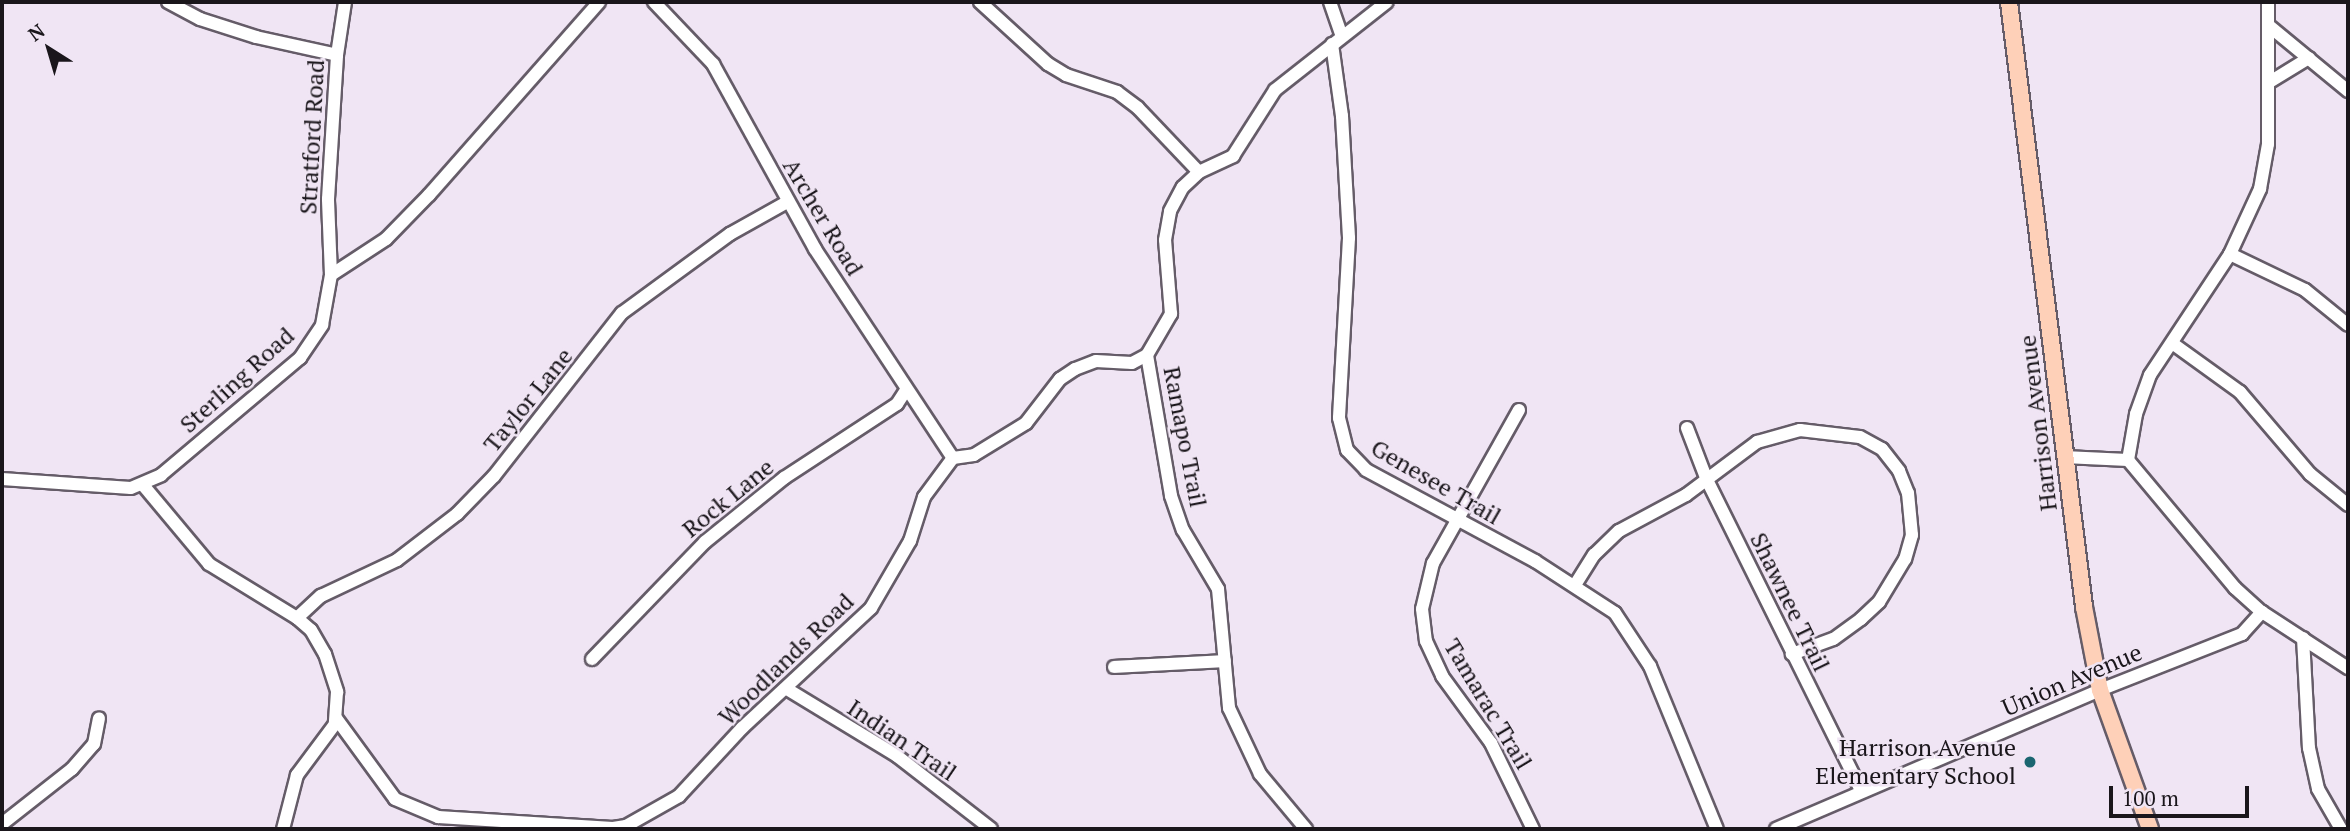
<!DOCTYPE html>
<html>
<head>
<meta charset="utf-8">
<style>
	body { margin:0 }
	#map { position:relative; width:2350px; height:831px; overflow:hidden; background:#f0e5f4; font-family:"PT Serif",serif }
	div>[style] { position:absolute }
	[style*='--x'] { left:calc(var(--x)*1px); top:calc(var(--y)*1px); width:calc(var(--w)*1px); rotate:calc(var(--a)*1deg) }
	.roads { filter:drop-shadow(2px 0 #655c68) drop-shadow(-2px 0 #655c68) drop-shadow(0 2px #655c68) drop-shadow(0 -2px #655c68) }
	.minor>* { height:12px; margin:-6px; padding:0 6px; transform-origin:6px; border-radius:6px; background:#fff }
	.major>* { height:16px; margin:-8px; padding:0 8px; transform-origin:8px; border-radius:8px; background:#fed0b8 }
	.dots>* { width:19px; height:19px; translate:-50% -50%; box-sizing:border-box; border:4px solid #f0e5f4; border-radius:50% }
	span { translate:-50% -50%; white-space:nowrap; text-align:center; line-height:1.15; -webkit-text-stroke:5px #f0e5f4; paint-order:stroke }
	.street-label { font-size:24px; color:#1a161b }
	.poi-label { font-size:24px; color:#1a161b }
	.right { translate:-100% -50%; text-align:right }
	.frame { position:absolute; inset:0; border:4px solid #1a161b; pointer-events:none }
	.north { position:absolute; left:14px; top:14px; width:70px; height:70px; -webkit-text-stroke:5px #f0e5f4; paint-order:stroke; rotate:323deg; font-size:19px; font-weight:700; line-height:28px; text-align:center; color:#1a161b }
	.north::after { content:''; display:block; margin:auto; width:24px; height:32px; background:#1a161b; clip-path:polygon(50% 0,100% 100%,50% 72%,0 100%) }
	.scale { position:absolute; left:2109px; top:786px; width:140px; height:32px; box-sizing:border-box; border:4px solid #1a161b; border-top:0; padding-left:9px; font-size:21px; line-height:24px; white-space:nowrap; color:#1a161b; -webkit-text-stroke:5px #f0e5f4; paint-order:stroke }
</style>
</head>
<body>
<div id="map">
	<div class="roads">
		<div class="minor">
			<div style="--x:168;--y:2;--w:36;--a:28"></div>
			<div style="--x:200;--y:19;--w:59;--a:17.8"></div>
			<div style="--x:256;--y:37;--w:83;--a:12.5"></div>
			<div style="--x:654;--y:2;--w:86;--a:46.4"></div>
			<div style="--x:713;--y:64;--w:211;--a:61.1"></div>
			<div style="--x:815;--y:249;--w:250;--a:56.6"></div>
			<div style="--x:980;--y:2;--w:92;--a:42.4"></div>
			<div style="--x:1048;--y:64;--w:21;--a:31"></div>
			<div style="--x:1066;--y:75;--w:54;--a:18.4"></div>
			<div style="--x:1117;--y:92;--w:26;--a:37"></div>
			<div style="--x:1138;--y:108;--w:88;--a:46.4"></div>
			<div style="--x:1330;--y:2;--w:36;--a:71"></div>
			<div style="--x:2268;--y:25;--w:104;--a:39.5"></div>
			<div style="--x:1332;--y:44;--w:73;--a:82.1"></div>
			<div style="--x:1342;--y:116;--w:122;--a:86.7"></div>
			<div style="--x:1349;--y:238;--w:180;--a:93.2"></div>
			<div style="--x:1339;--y:418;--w:33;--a:76"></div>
			<div style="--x:1347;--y:450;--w:28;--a:46"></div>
			<div style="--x:1366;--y:470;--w:192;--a:28.3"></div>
			<div style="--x:1535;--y:561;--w:95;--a:33"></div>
			<div style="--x:1615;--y:613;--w:64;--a:56.6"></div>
			<div style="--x:1650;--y:666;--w:176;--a:67.7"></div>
			<div style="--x:2268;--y:83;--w:48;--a:-31.4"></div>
			<div style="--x:2230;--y:254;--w:83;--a:25.6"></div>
			<div style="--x:2305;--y:290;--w:55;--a:39.1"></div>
			<div style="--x:331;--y:275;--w:76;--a:-92.3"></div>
			<div style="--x:328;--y:199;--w:144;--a:-86.4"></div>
			<div style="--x:337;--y:55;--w:54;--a:-81.4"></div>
			<div style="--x:2172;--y:343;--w:84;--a:35.8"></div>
			<div style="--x:2240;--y:392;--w:108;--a:49.5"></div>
			<div style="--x:2310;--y:474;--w:49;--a:39.2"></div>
			<div style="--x:1147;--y:355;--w:143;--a:80.3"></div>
			<div style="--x:1171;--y:496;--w:36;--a:71"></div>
			<div style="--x:1183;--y:530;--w:69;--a:59.3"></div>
			<div style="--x:1218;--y:589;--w:120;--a:84.7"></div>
			<div style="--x:1229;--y:708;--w:73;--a:64.8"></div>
			<div style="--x:1260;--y:774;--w:72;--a:50.1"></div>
			<div style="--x:1519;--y:410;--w:176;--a:119.3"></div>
			<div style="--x:1433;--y:563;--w:47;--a:103.4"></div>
			<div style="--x:1422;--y:609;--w:32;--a:83"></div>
			<div style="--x:1426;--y:641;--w:38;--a:65"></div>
			<div style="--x:1442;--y:676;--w:83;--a:53.8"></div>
			<div style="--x:1491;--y:743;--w:96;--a:64"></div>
			<div style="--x:1687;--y:428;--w:56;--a:69"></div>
			<div style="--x:1707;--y:480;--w:348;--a:63.6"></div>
			<div style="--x:2064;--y:457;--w:64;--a:2.7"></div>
			<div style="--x:2128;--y:460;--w:47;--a:-80.1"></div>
			<div style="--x:2136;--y:414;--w:41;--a:-70.3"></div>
			<div style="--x:2150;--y:375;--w:145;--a:-56.5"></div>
			<div style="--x:2230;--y:254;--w:72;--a:-65.2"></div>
			<div style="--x:2260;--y:189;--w:46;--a:-79.9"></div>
			<div style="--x:2268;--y:144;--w:142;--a:-90"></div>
			<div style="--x:2128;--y:460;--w:167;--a:50.1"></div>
			<div style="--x:2235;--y:588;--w:36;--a:42"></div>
			<div style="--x:2262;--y:612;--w:103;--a:33.1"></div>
			<div style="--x:2;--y:479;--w:129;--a:4"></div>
			<div style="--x:131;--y:488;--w:33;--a:-23"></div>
			<div style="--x:161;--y:475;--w:182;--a:-40.1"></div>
			<div style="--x:300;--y:358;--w:40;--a:-56"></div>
			<div style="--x:322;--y:325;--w:51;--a:-79.8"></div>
			<div style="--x:331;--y:275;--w:66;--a:-33.2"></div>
			<div style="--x:386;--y:239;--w:62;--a:-45.7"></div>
			<div style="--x:429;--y:195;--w:257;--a:-48.6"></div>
			<div style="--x:143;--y:485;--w:103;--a:50.1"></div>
			<div style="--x:209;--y:564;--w:103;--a:31.5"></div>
			<div style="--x:297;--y:618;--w:18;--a:41"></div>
			<div style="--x:311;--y:630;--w:28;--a:60"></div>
			<div style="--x:325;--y:654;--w:40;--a:72"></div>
			<div style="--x:337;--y:692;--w:32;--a:94"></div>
			<div style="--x:335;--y:724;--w:64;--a:126.7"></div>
			<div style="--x:297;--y:775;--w:56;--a:104.5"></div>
			<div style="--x:1575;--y:585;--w:36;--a:-58"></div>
			<div style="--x:1594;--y:555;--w:35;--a:-44"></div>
			<div style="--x:1619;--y:531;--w:76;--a:-28.2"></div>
			<div style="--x:1686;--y:495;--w:89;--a:-36.7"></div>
			<div style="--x:1757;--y:442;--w:45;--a:-15.6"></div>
			<div style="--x:1800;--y:430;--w:60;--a:6.7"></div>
			<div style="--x:1860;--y:437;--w:25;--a:29"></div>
			<div style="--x:1882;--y:449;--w:28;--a:52"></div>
			<div style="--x:1899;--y:471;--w:24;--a:68"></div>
			<div style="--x:1908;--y:493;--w:42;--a:84.6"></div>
			<div style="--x:1912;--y:535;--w:25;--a:106"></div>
			<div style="--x:1905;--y:559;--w:50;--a:121.2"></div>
			<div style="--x:1879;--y:602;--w:25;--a:137"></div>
			<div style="--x:1861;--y:619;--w:34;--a:144"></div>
			<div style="--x:1833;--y:639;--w:44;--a:159.9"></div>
			<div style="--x:297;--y:618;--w:33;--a:-43"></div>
			<div style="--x:321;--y:596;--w:84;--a:-25.3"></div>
			<div style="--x:397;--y:560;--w:76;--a:-37.5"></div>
			<div style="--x:457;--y:514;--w:53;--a:-45.8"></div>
			<div style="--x:494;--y:476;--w:207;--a:-51.9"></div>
			<div style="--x:622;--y:313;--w:134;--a:-36.2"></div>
			<div style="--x:730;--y:234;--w:65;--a:-29.3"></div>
			<div style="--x:2303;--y:638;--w:110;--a:86.9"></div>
			<div style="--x:2309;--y:748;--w:42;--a:77.6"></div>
			<div style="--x:2318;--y:789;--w:46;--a:60.1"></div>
			<div style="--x:592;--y:659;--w:163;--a:-46"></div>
			<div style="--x:705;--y:542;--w:102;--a:-39"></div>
			<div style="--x:784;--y:478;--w:135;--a:-33.2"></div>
			<div style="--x:897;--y:404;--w:17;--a:-57"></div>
			<div style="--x:1114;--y:667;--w:111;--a:-3.1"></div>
			<div style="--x:787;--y:689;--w:129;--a:31.3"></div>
			<div style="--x:897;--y:756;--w:119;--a:37.8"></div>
			<div style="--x:336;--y:718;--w:100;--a:53.9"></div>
			<div style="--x:395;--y:799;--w:47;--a:22.7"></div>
			<div style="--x:438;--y:817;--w:175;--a:3.6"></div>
			<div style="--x:613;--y:828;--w:13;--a:-9"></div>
			<div style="--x:626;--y:826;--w:61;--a:-29.5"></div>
			<div style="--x:679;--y:796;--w:93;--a:-47.2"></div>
			<div style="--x:742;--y:728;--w:176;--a:-42.9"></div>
			<div style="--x:871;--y:608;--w:78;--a:-59.8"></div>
			<div style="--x:910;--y:541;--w:46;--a:-72.3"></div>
			<div style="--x:924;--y:497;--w:49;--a:-53.4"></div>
			<div style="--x:953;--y:458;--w:21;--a:-8"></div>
			<div style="--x:974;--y:455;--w:61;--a:-31.6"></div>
			<div style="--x:1026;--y:423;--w:56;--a:-52.3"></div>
			<div style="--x:1060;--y:379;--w:18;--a:-34"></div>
			<div style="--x:1075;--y:369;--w:22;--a:-21"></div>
			<div style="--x:1096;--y:361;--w:36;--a:3"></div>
			<div style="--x:1132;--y:363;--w:17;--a:-28"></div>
			<div style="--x:1147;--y:355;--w:48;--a:-59.7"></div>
			<div style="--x:1171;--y:314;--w:74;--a:-94.6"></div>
			<div style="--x:1165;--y:240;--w:29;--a:-80"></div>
			<div style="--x:1170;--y:211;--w:27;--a:-62"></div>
			<div style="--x:1183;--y:187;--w:22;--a:-43"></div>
			<div style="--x:1199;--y:172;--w:38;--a:-25"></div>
			<div style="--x:1233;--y:156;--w:78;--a:-57.5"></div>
			<div style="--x:1275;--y:90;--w:142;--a:-38.2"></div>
			<div style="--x:2;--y:824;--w:89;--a:-38.2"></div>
			<div style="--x:72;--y:769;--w:33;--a:-49"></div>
			<div style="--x:94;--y:744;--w:26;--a:-79"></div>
			<div style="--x:1776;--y:829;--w:353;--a:-23.2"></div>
			<div style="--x:2100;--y:690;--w:153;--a:-21.5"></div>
			<div style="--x:2242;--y:634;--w:30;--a:-48"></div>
		</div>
		<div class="major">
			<div style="--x:2009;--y:2;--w:610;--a:82.93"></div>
			<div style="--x:2084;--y:607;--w:85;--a:79.1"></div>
			<div style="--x:2100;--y:690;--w:148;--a:70.2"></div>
		</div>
	</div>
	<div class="dots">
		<div style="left:2030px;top:762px;background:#1a6570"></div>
	</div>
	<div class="street-label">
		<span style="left:312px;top:137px;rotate:-87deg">Stratford Road</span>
		<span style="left:823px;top:217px;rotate:59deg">Archer Road</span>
		<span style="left:237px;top:380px;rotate:-42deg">Sterling Road</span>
		<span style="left:528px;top:400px;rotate:-51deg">Taylor Lane</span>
		<span style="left:2038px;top:423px;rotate:-97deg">Harrison Avenue</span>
		<span style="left:1185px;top:437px;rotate:79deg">Ramapo Trail</span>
		<span style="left:1436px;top:482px;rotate:30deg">Genesee Trail</span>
		<span style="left:728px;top:498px;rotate:-39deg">Rock Lane</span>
		<span style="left:1790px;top:602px;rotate:64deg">Shawnee Trail</span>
		<span style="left:786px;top:659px;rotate:-44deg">Woodlands Road</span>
		<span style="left:2072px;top:680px;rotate:-23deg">Union Avenue</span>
		<span style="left:1488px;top:704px;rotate:59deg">Tamarac Trail</span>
		<span style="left:902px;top:740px;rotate:34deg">Indian Trail</span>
	</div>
	<div class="poi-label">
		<span class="right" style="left:2016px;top:762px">Harrison Avenue<br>Elementary School</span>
	</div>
	<div class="frame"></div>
	<div class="north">N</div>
	<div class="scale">100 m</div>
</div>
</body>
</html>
